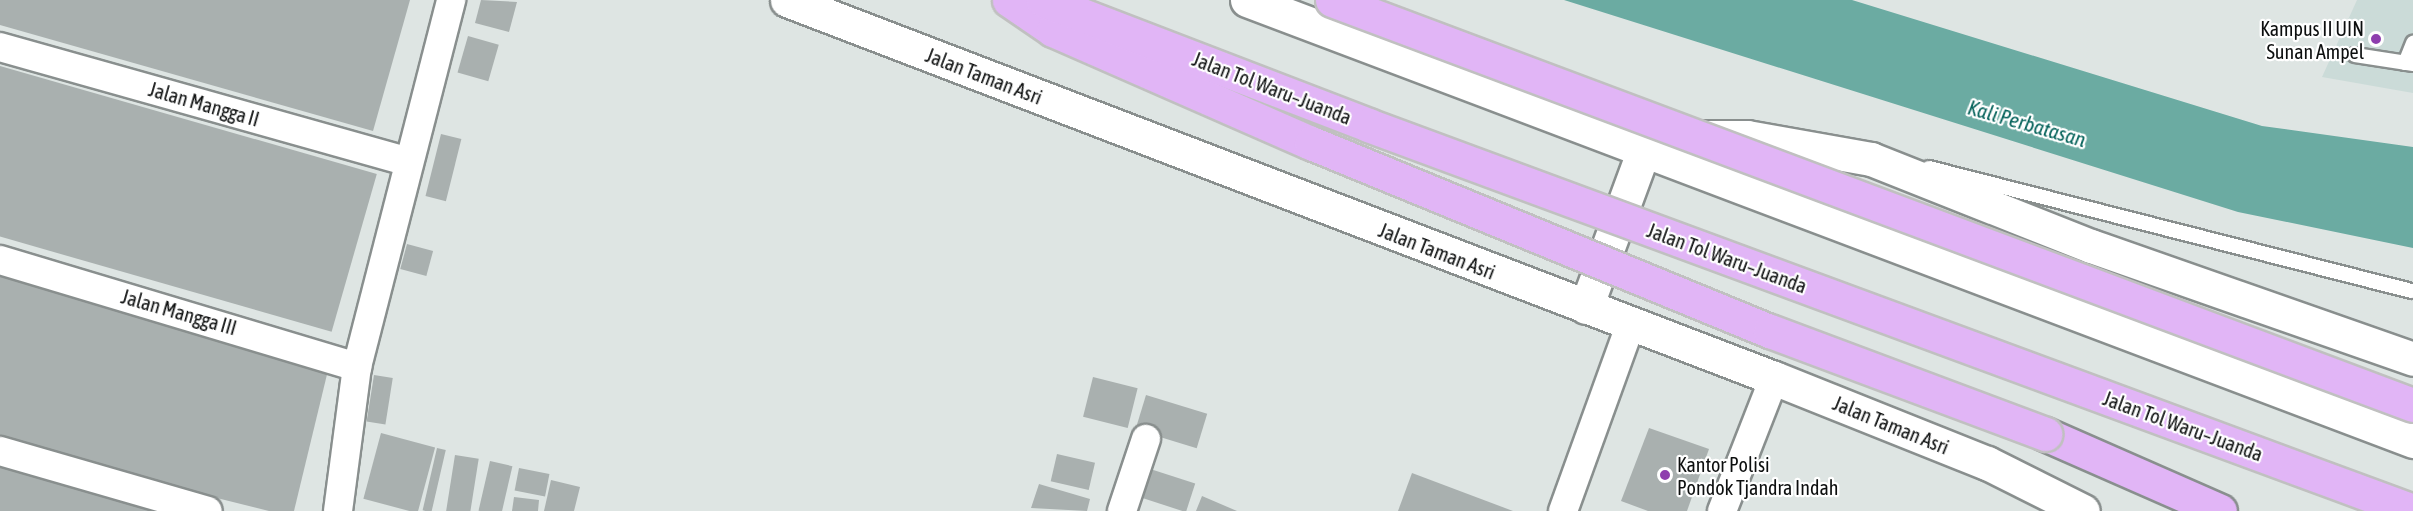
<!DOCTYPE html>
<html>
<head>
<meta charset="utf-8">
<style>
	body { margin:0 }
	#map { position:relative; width:2413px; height:511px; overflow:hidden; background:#dee5e3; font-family:"Asap Condensed",sans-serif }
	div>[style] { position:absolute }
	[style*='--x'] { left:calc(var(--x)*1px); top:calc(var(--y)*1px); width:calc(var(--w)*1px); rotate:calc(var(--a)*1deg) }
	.built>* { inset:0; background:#cbdbd8 }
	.water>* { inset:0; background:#6baba2 }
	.building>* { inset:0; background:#a9b0af; transform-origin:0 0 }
	.roads { filter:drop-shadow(2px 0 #898f8e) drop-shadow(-2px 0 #898f8e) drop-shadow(0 2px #898f8e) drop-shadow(0 -2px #898f8e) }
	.lane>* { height:14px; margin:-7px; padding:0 7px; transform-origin:7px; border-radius:7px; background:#fff }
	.street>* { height:28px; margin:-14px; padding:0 14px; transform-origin:14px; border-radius:14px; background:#fff }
	.secondary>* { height:33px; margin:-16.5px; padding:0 16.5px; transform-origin:16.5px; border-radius:16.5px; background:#fff }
	.highway>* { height:33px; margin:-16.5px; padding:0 16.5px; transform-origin:16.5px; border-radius:16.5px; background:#e1b5f6 }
	.bridges { filter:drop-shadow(2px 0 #c0c0c0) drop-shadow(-2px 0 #c0c0c0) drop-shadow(0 2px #c0c0c0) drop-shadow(0 -2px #c0c0c0) }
	.highway-bridge>* { height:33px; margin:-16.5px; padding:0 16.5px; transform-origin:16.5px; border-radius:16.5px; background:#e1b5f6 }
	.dots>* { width:16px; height:16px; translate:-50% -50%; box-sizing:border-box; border:3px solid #fff; border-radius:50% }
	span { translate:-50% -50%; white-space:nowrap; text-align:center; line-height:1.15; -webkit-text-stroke:4.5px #fff; paint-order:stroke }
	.poi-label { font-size:20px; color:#0c0e0e }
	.right { translate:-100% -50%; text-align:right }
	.left { translate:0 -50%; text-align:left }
	.street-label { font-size:20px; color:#0c0e0e }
	.water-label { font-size:21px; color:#016058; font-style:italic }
</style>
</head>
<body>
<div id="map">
	<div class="built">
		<div style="clip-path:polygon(2357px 0,2413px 0,2413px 93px,2322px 77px)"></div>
	</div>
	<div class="water">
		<div style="clip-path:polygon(1564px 0,1852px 0,2262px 126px,2413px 147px,2413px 248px,2238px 212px)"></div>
	</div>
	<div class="building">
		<div style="clip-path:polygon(0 0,410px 0,373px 131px,0 25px)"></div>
		<div style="clip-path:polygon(481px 0,517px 2px,509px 32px,475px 23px)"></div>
		<div style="left:468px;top:36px;width:32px;height:38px;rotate:16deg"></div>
		<div style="left:0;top:66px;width:392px;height:164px;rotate:16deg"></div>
		<div style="left:441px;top:134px;width:21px;height:64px;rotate:14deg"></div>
		<div style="left:407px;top:244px;width:27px;height:26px;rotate:15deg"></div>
		<div style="clip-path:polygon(0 276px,330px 362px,294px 511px,269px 511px,0 444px)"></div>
		<div style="left:374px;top:375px;width:19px;height:47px;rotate:9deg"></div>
		<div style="left:1093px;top:377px;width:46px;height:41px;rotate:14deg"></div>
		<div style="left:1146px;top:395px;width:64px;height:36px;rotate:17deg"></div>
		<div style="clip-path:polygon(1649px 428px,1709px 449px,1687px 511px,1648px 511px,1621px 501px)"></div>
		<div style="left:381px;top:433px;width:56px;height:68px;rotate:15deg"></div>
		<div style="left:437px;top:448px;width:9px;height:64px;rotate:13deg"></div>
		<div style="left:1057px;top:454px;width:39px;height:28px;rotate:13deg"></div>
		<div style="left:455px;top:455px;width:24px;height:57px;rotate:9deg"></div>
		<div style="clip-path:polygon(0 461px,166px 511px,0 511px)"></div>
		<div style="left:490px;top:461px;width:23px;height:51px;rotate:13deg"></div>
		<div style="left:1141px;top:466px;width:57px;height:30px;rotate:18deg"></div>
		<div style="left:519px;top:468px;width:31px;height:23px;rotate:11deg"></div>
		<div style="clip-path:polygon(1412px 473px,1513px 511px,1398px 511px)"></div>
		<div style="clip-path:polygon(551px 480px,580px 487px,574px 511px,544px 511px)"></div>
		<div style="clip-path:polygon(1039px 484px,1090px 499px,1087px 511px,1031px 508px)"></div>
		<div style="clip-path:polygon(1202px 496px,1237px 511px,1196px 511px)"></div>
		<div style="clip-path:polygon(514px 497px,539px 500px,538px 511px,512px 511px)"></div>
	</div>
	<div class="roads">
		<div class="lane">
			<div style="--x:2355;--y:55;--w:59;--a:8.8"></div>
			<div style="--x:2405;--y:63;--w:22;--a:-68"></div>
			<div style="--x:1929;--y:168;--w:499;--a:14.3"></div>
		</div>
		<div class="street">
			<div style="--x:0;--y:47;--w:424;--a:15.7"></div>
			<div style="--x:0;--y:260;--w:373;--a:16.7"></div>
			<div style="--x:0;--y:451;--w:216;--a:16.1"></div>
			<div style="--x:338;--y:511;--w:145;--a:-82.5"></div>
			<div style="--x:357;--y:367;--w:379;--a:-75.6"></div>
			<div style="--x:1122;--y:511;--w:76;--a:-71.6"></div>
			<div style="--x:1563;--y:511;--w:200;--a:-70.1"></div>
			<div style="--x:1722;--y:511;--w:143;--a:-68.6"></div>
		</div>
		<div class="secondary">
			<div style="--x:787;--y:0;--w:1057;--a:20.96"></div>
			<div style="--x:1774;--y:378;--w:229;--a:21.8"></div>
			<div style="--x:1987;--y:463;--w:107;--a:26.6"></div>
			<div style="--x:1247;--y:0;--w:1247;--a:20.72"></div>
			<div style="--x:1586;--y:307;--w:168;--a:-69.8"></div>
			<div style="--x:1644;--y:149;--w:30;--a:-23"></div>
			<div style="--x:1672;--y:137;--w:75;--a:0"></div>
			<div style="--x:1747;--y:137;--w:126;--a:10.1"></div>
			<div style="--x:1871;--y:159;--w:237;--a:21.6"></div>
			<div style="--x:2091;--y:246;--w:341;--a:19.3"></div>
		</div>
		<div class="highway">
			<div style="--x:2045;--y:434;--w:191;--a:23.7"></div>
		</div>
	</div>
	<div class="bridges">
		<div class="highway-bridge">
			<div style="--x:1009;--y:0;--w:53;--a:34.3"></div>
			<div style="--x:1053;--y:30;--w:282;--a:23.7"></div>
			<div style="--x:1311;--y:143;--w:496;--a:22.3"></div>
			<div style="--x:1770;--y:331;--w:294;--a:20.5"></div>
			<div style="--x:1043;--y:0;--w:348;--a:21"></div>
			<div style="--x:1368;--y:125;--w:1114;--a:20.27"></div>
			<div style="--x:1332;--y:0;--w:1154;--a:20.54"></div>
		</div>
	</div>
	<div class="dots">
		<div style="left:2376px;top:39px;background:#8e3eae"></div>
		<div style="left:1665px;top:475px;background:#8e3eae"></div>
	</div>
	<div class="poi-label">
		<span class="right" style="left:2364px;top:40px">Kampus II UIN<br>Sunan Ampel</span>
		<span class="left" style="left:1677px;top:476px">Kantor Polisi<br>Pondok Tjandra Indah</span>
	</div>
	<div class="street-label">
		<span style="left:984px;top:76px;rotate:21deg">Jalan Taman Asri</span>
		<span style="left:1272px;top:88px;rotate:21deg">Jalan Tol Waru–Juanda</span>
		<span style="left:204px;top:104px;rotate:16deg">Jalan Mangga II</span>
		<span style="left:1437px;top:251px;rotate:21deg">Jalan Taman Asri</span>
		<span style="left:1727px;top:258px;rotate:20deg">Jalan Tol Waru–Juanda</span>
		<span style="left:179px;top:312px;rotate:16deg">Jalan Mangga III</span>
		<span style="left:1891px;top:425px;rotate:22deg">Jalan Taman Asri</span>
		<span style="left:2183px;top:426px;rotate:20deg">Jalan Tol Waru–Juanda</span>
	</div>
	<div class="water-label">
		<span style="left:2027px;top:123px;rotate:16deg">Kali Perbatasan</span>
	</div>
</div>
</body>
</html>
